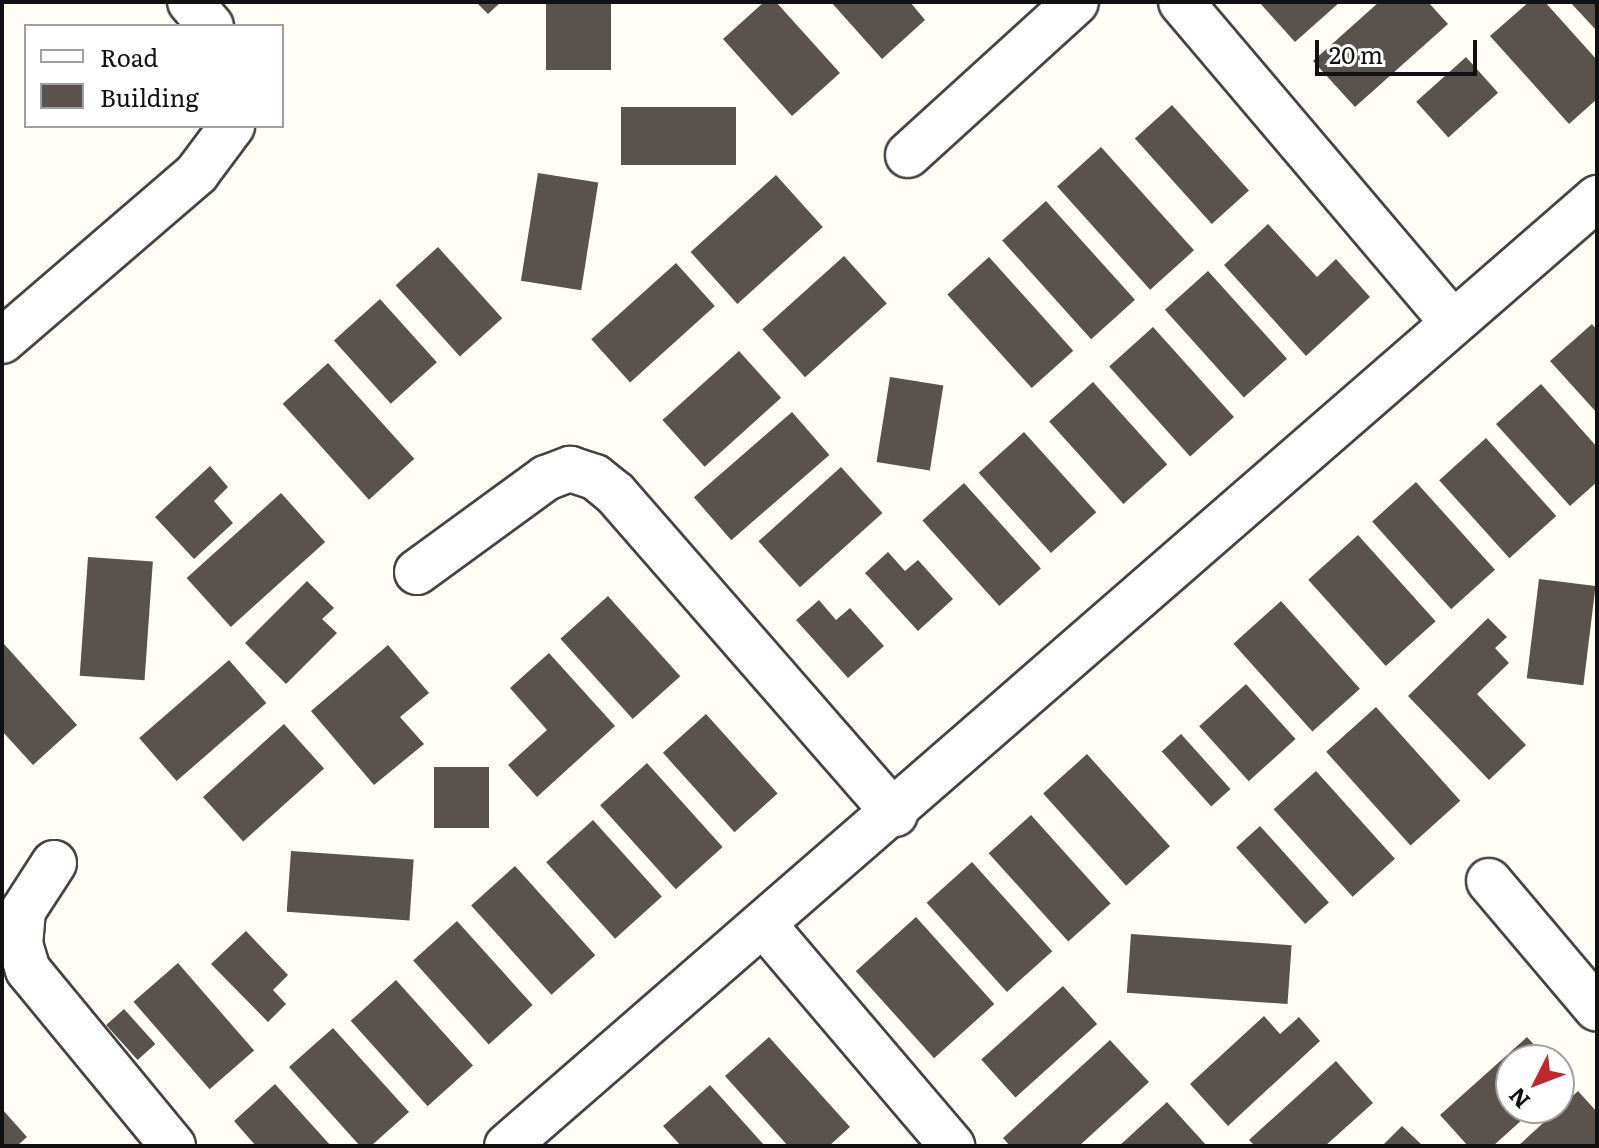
<!DOCTYPE html>
<html>
<head>
<meta charset="utf-8">
<style>
	body { margin:0 }
	#map { position:relative; width:1599px; height:1148px; overflow:hidden; background:#fffdf5; font-family:Literata,serif }
	div>[style] { position:absolute }
	[style*='--x'] { left:calc(var(--x)*1px); top:calc(var(--y)*1px); width:calc(var(--w)*1px); rotate:calc(var(--a)*1deg) }
	.building>* { inset:0; background:#5a524d; transform-origin:0 0 }
	.roads { filter:drop-shadow(2px 0 #444) drop-shadow(-2px 0 #444) drop-shadow(0 2px #444) drop-shadow(0 -2px #444) }
	.minor>* { height:44px; margin:-22px; padding:0 22px; transform-origin:22px; border-radius:22px; background:#fff }
	span { translate:-50% -50%; white-space:nowrap; text-align:center; line-height:1.15; -webkit-text-stroke:8px #fff; paint-order:stroke }
	.frame { position:absolute; inset:0; border:4px solid #111; pointer-events:none }
	.legend { position:absolute; left:24px; top:24px; width:260px; height:104px; box-sizing:border-box; background:#fff; border:2px solid #a0a0a0; margin:0; padding:10px 14px; list-style:none; font-size:24px; color:#111 }
	.legend li { display:flex; align-items:center; gap:16px; height:40px }
	.legend b { width:40px; border:2px solid #a0a0a0 }
	.north { position:absolute; left:1495px; top:1044px; width:80px; height:80px; box-sizing:border-box; background:#fff; border:2px solid #a0a0a0; border-radius:50%; rotate:228deg; font-size:22px; font-weight:700; line-height:32px; text-align:center; color:#111 }
	.north::after { content:''; display:block; margin:auto; width:28px; height:36px; background:#c4262e; clip-path:polygon(50% 0,100% 100%,50% 72%,0 100%) }
	.scale { position:absolute; left:1315px; top:40px; width:162px; height:36px; box-sizing:border-box; border:4px solid #111; border-top:0; padding-left:10px; font-size:24px; line-height:28px; white-space:nowrap; color:#111; -webkit-text-stroke:6px #fff; paint-order:stroke }
</style>
</head>
<body>
<div id="map">
	<div class="building">
		<div style="clip-path:polygon(476px 2px,501px 2px,488px 14px)"></div>
		<div style="left:546px;top:2px;width:65px;height:68px"></div>
		<div style="clip-path:polygon(764px 2px,776px 2px,840px 73px,792px 116px,723px 39px)"></div>
		<div style="clip-path:polygon(831px 2px,910px 2px,925px 20px,882px 59px)"></div>
		<div style="clip-path:polygon(1259px 2px,1340px 2px,1295px 42px)"></div>
		<div style="clip-path:polygon(1379px 2px,1428px 2px,1448px 24px,1355px 107px,1313px 61px)"></div>
		<div style="clip-path:polygon(1529px 2px,1545px 2px,1597px 60px,1597px 99px,1569px 124px,1490px 36px)"></div>
		<div style="clip-path:polygon(1570px 2px,1597px 2px,1597px 31px)"></div>
		<div style="left:1466px;top:57px;width:48px;height:67px;rotate:48deg"></div>
		<div style="left:1172px;top:105px;width:115px;height:50px;rotate:48deg"></div>
		<div style="left:621px;top:107px;width:115px;height:58px"></div>
		<div style="left:1101px;top:147px;width:139px;height:59px;rotate:48deg"></div>
		<div style="left:538px;top:173px;width:61px;height:109px;rotate:9deg"></div>
		<div style="left:776px;top:175px;width:70px;height:115px;rotate:48deg"></div>
		<div style="left:1046px;top:201px;width:133px;height:59px;rotate:48deg"></div>
		<div style="clip-path:polygon(1268px 224px,1317px 277px,1336px 259px,1370px 297px,1306px 356px,1224px 265px)"></div>
		<div style="left:438px;top:247px;width:96px;height:57px;rotate:48deg"></div>
		<div style="left:844px;top:256px;width:64px;height:110px;rotate:48deg"></div>
		<div style="left:989px;top:257px;width:126px;height:56px;rotate:48deg"></div>
		<div style="left:676px;top:263px;width:58px;height:114px;rotate:48deg"></div>
		<div style="left:1208px;top:271px;width:118px;height:58px;rotate:48deg"></div>
		<div style="left:380px;top:299px;width:85px;height:62px;rotate:48deg"></div>
		<div style="clip-path:polygon(1592px 324px,1597px 330px,1597px 413px,1550px 361px)"></div>
		<div style="left:1153px;top:327px;width:121px;height:59px;rotate:48deg"></div>
		<div style="left:739px;top:351px;width:63px;height:103px;rotate:48deg"></div>
		<div style="left:328px;top:363px;width:129px;height:61px;rotate:48deg"></div>
		<div style="left:890px;top:377px;width:54px;height:86px;rotate:9deg"></div>
		<div style="left:1093px;top:382px;width:111px;height:59px;rotate:48deg"></div>
		<div style="clip-path:polygon(1541px 384px,1597px 447px,1597px 482px,1570px 506px,1496px 424px)"></div>
		<div style="left:792px;top:412px;width:57px;height:130px;rotate:49deg"></div>
		<div style="left:1024px;top:432px;width:108px;height:61px;rotate:48deg"></div>
		<div style="left:1486px;top:438px;width:105px;height:63px;rotate:48deg"></div>
		<div style="clip-path:polygon(210px 466px,228px 487px,214px 501px,233px 523px,194px 559px,155px 517px)"></div>
		<div style="left:841px;top:467px;width:62px;height:111px;rotate:48deg"></div>
		<div style="left:1416px;top:482px;width:118px;height:59px;rotate:48deg"></div>
		<div style="left:964px;top:483px;width:115px;height:56px;rotate:48deg"></div>
		<div style="left:281px;top:493px;width:66px;height:127px;rotate:48deg"></div>
		<div style="left:1358px;top:535px;width:116px;height:67px;rotate:48deg"></div>
		<div style="clip-path:polygon(888px 552px,905px 571px,918px 560px,953px 599px,918px 631px,865px 573px)"></div>
		<div style="left:88px;top:557px;width:65px;height:119px;rotate:4deg"></div>
		<div style="left:1539px;top:579px;width:57px;height:100px;rotate:7deg"></div>
		<div style="clip-path:polygon(307px 581px,334px 608px,322px 619px,337px 633px,286px 684px,245px 643px)"></div>
		<div style="left:608px;top:596px;width:108px;height:64px;rotate:48deg"></div>
		<div style="clip-path:polygon(819px 600px,836px 620px,850px 608px,884px 646px,848px 678px,796px 620px)"></div>
		<div style="left:1281px;top:601px;width:118px;height:64px;rotate:48deg"></div>
		<div style="clip-path:polygon(1488px 618px,1507px 637px,1495px 648px,1509px 663px,1477px 694px,1526px 745px,1489px 780px,1408px 696px)"></div>
		<div style="clip-path:polygon(4px 644px,77px 725px,33px 765px,2px 731px)"></div>
		<div style="clip-path:polygon(388px 645px,429px 693px,400px 717px,424px 744px,374px 785px,311px 711px)"></div>
		<div style="clip-path:polygon(549px 653px,615px 726px,537px 797px,508px 765px,547px 730px,510px 688px)"></div>
		<div style="left:229px;top:660px;width:57px;height:119px;rotate:49deg"></div>
		<div style="left:1246px;top:684px;width:74px;height:63px;rotate:48deg"></div>
		<div style="left:1376px;top:707px;width:126px;height:67px;rotate:48deg"></div>
		<div style="left:706px;top:714px;width:107px;height:58px;rotate:48deg"></div>
		<div style="left:284px;top:724px;width:60px;height:109px;rotate:48deg"></div>
		<div style="left:1181px;top:734px;width:74px;height:26px;rotate:48deg"></div>
		<div style="left:1087px;top:754px;width:124px;height:59px;rotate:48deg"></div>
		<div style="left:647px;top:763px;width:113px;height:63px;rotate:48deg"></div>
		<div style="left:434px;top:767px;width:55px;height:61px"></div>
		<div style="left:1316px;top:771px;width:118px;height:57px;rotate:48deg"></div>
		<div style="left:1031px;top:815px;width:119px;height:57px;rotate:48deg"></div>
		<div style="left:593px;top:820px;width:103px;height:63px;rotate:48deg"></div>
		<div style="left:1260px;top:826px;width:103px;height:32px;rotate:48deg"></div>
		<div style="left:291px;top:851px;width:123px;height:61px;rotate:4deg"></div>
		<div style="left:972px;top:862px;width:120px;height:61px;rotate:48deg"></div>
		<div style="left:515px;top:866px;width:120px;height:59px;rotate:48deg"></div>
		<div style="left:916px;top:917px;width:117px;height:81px;rotate:48deg"></div>
		<div style="left:457px;top:921px;width:113px;height:59px;rotate:48deg"></div>
		<div style="clip-path:polygon(246px 931px,288px 975px,273px 990px,286px 1004px,268px 1022px,211px 964px)"></div>
		<div style="left:1131px;top:934px;width:161px;height:59px;rotate:4deg"></div>
		<div style="left:178px;top:963px;width:116px;height:59px;rotate:49deg"></div>
		<div style="left:396px;top:980px;width:115px;height:61px;rotate:48deg"></div>
		<div style="left:1063px;top:986px;width:51px;height:110px;rotate:48deg"></div>
		<div style="left:124px;top:1009px;width:47px;height:24px;rotate:48deg"></div>
		<div style="clip-path:polygon(1264px 1016px,1280px 1034px,1299px 1017px,1320px 1041px,1228px 1126px,1190px 1084px)"></div>
		<div style="clip-path:polygon(333px 1028px,409px 1112px,371px 1146px,360px 1146px,289px 1067px)"></div>
		<div style="clip-path:polygon(769px 1037px,850px 1127px,829px 1146px,788px 1146px,725px 1076px)"></div>
		<div style="clip-path:polygon(1527px 1037px,1548px 1060px,1511px 1060px,1511px 1108px,1535px 1108px,1493px 1146px,1468px 1146px,1440px 1115px)"></div>
		<div style="clip-path:polygon(1110px 1040px,1149px 1082px,1079px 1146px,1010px 1146px,1003px 1138px)"></div>
		<div style="clip-path:polygon(1336px 1061px,1373px 1103px,1325px 1146px,1255px 1146px,1249px 1140px)"></div>
		<div style="clip-path:polygon(275px 1084px,331px 1146px,256px 1146px,234px 1121px)"></div>
		<div style="clip-path:polygon(710px 1085px,765px 1146px,681px 1146px,663px 1126px)"></div>
		<div style="clip-path:polygon(1578px 1091px,1597px 1112px,1597px 1146px,1518px 1146px)"></div>
		<div style="clip-path:polygon(1167px 1102px,1207px 1146px,1119px 1146px)"></div>
		<div style="clip-path:polygon(2px 1109px,27px 1137px,17px 1146px,2px 1146px)"></div>
		<div style="clip-path:polygon(1402px 1126px,1423px 1146px,1382px 1146px)"></div>
	</div>
	<div class="roads">
		<div class="minor">
			<div style="--x:190;--y:2;--w:32;--a:49"></div>
			<div style="--x:1181;--y:2;--w:417;--a:49.7"></div>
			<div style="--x:908;--y:155;--w:227;--a:-42.3"></div>
			<div style="--x:2;--y:341;--w:257;--a:-40.7"></div>
			<div style="--x:197;--y:173;--w:59;--a:-53.3"></div>
			<div style="--x:417;--y:572;--w:160;--a:-36.1"></div>
			<div style="--x:546;--y:478;--w:26;--a:-21"></div>
			<div style="--x:570;--y:469;--w:26;--a:18"></div>
			<div style="--x:595;--y:477;--w:26;--a:39"></div>
			<div style="--x:615;--y:493;--w:426;--a:48.9"></div>
			<div style="--x:54;--y:863;--w:57;--a:122.9"></div>
			<div style="--x:23;--y:911;--w:33;--a:95"></div>
			<div style="--x:20;--y:944;--w:27;--a:73"></div>
			<div style="--x:28;--y:970;--w:228;--a:50.5"></div>
			<div style="--x:1489;--y:881;--w:167;--a:49.8"></div>
			<div style="--x:765;--y:926;--w:289;--a:49.6"></div>
			<div style="--x:507;--y:1146;--w:1445;--a:-41.01"></div>
		</div>
	</div>
	<div class="frame"></div>
	<ul class="legend">
	<li><b style="height:10px;background:#fff"></b>Road</li>
	<li><b style="height:22px;background:#5a524d"></b>Building</li>
	</ul>
	<div class="north">N</div>
	<div class="scale">20 m</div>
</div>
</body>
</html>
